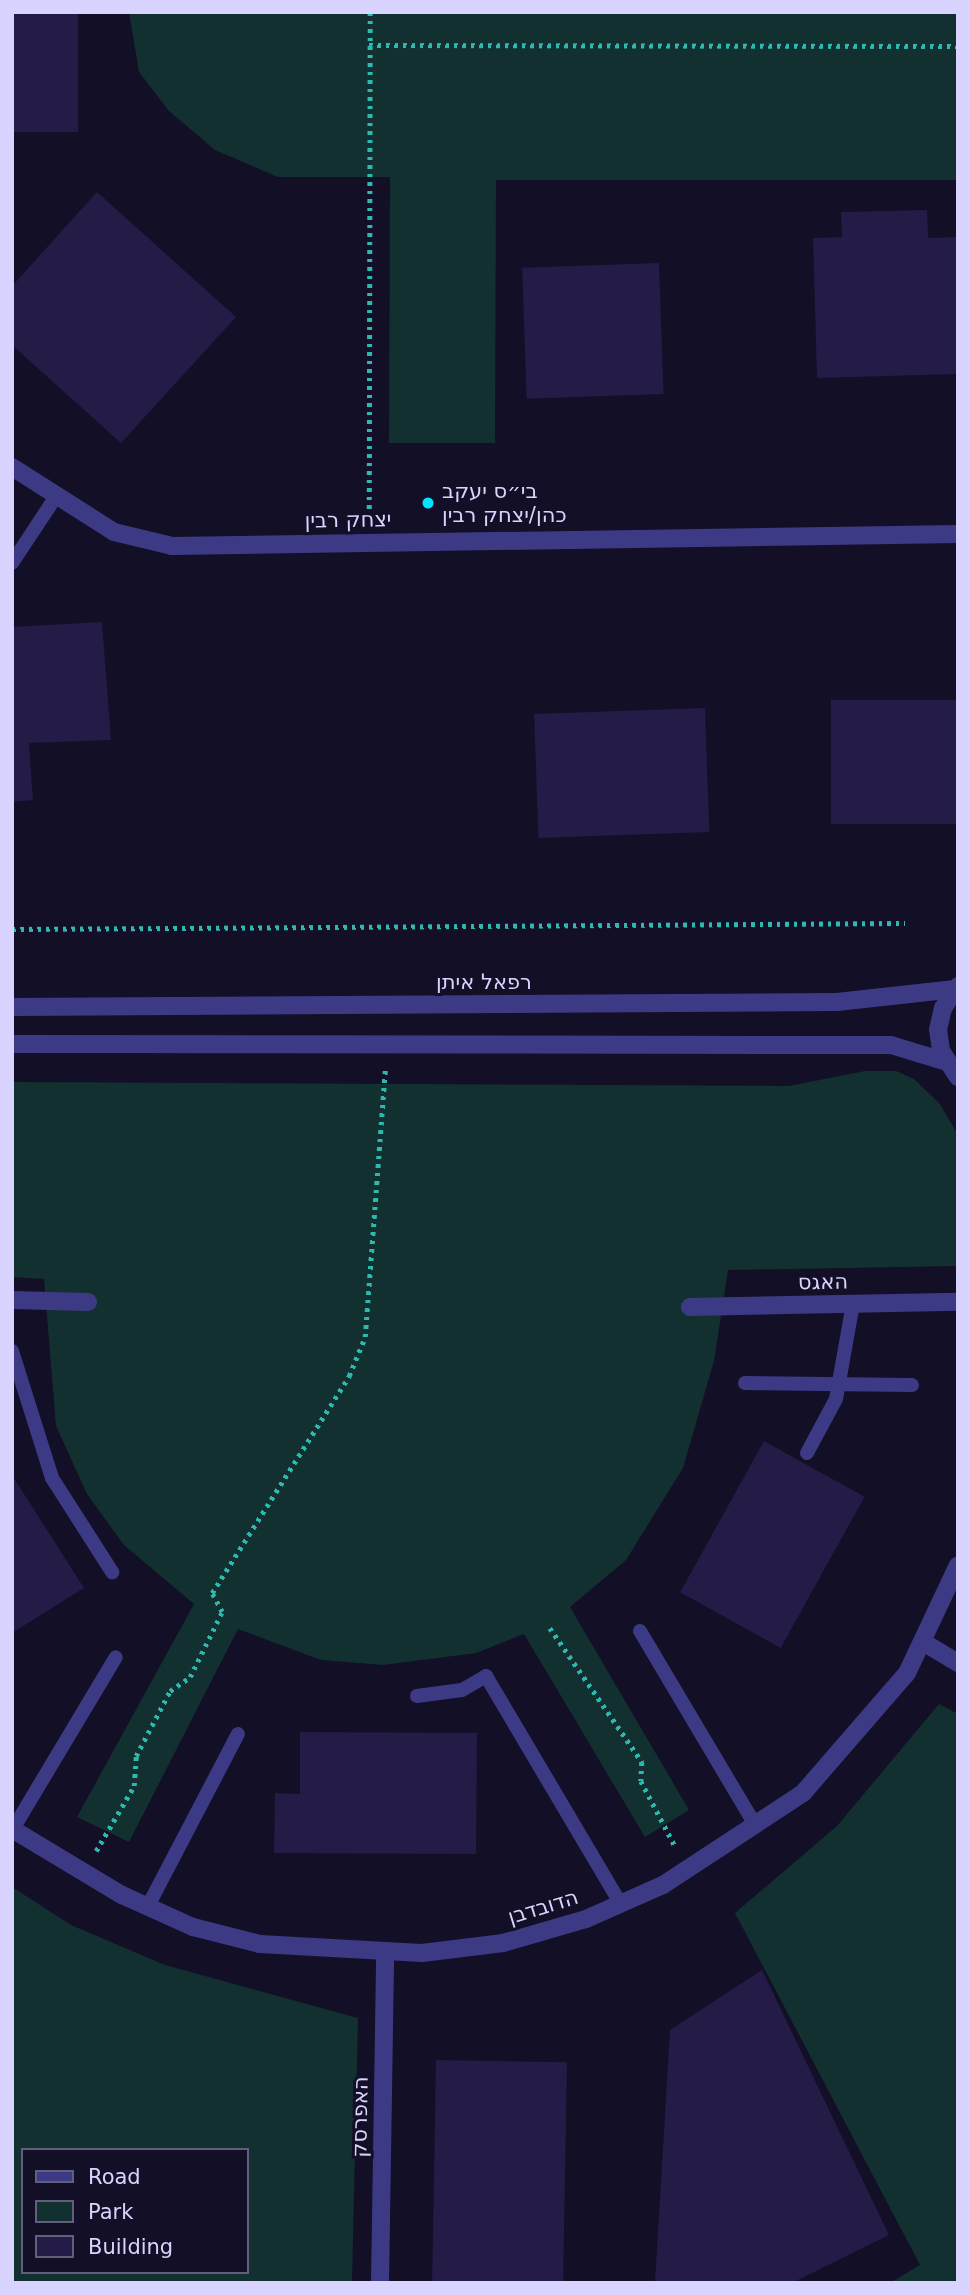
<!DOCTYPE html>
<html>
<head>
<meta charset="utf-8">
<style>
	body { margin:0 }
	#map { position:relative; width:970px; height:2295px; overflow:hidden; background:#130f26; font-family:"DejaVu Sans",Heebo,sans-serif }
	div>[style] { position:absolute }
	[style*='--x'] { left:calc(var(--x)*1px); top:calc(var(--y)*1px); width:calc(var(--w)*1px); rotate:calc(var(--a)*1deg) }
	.green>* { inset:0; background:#12302f }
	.building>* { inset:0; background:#241b47; transform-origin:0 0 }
	.path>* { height:4.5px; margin-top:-2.25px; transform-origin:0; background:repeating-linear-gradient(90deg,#2fb8b0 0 3.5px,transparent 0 8.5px) }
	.service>* { height:14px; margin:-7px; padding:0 7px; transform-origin:7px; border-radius:7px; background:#3d3a85 }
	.minor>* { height:18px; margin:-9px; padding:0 9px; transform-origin:9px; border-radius:9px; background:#3d3a85 }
	.tertiary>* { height:18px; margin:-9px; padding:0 9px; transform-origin:9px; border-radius:9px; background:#3d3a85 }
	.dots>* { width:19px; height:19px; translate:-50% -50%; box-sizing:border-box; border:4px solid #130f26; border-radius:50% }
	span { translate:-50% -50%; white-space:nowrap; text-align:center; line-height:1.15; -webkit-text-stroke:6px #130f26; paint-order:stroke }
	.poi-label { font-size:21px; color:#d9d4ff }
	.left { translate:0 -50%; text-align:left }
	.street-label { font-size:21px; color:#d9d4ff }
	.frame { position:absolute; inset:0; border:14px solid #d9d4ff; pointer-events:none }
	.legend { position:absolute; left:21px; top:2148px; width:228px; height:126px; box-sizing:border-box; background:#130f26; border:2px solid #625e7d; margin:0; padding:9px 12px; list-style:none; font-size:21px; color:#d9d4ff }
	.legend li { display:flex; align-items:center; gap:14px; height:35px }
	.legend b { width:35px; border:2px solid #625e7d }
</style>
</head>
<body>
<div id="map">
	<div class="green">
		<div style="clip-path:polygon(129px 12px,958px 12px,958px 180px,496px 180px,495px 443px,389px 443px,390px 177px,278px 177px,215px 150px,169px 111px,139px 72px)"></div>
		<div style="clip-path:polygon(865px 1071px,896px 1071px,914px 1079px,940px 1104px,958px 1135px,958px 1266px,728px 1270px,714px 1361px,683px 1468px,626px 1560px,570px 1607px,689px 1810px,645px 1837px,524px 1634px,476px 1653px,383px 1665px,321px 1660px,238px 1629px,129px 1842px,77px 1817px,194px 1604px,124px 1545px,87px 1494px,56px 1426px,44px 1279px,12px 1277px,12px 1082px,789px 1086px)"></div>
		<div style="clip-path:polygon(939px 1704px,958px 1714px,958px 2283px,890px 2283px,920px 2265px,735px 1913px,837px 1826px)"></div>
		<div style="clip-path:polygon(evenodd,12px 1887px,71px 1925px,165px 1965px,358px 2018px,352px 2283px,12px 2283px,12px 1887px,23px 2150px,247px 2150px,247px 2272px,23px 2272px,23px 2150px)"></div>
	</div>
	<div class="building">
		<div style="left:12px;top:12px;width:66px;height:120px"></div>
		<div style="clip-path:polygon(97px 192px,236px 317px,121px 443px,12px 345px,12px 286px)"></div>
		<div style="clip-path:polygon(927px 210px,928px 238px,958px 237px,958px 374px,817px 378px,813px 238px,842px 237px,841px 212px)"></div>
		<div style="left:659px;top:263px;width:131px;height:137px;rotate:88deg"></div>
		<div style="clip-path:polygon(102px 622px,111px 740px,29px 743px,33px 800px,12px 802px,12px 627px)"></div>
		<div style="left:958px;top:700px;width:124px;height:127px;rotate:90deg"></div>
		<div style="left:705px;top:708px;width:124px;height:171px;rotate:88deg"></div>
		<div style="left:764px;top:1441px;width:115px;height:173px;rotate:29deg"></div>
		<div style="clip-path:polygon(12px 1475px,84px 1588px,12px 1633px)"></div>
		<div style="clip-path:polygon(300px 1732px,477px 1733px,476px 1854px,274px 1853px,275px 1793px,300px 1794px)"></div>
		<div style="clip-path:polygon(762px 1970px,889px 2235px,792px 2283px,655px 2283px,670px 2030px)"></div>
		<div style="left:436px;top:2060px;width:131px;height:223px;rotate:1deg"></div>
	</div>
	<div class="path">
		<div style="--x:369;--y:45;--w:589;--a:0.1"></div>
		<div style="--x:369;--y:517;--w:505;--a:-89.89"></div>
		<div style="--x:12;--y:929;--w:893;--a:-0.38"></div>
		<div style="--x:550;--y:1628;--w:163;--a:55.5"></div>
		<div style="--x:642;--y:1762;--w:19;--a:93"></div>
		<div style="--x:641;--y:1781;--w:76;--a:62.4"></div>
		<div style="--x:96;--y:1851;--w:75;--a:-59.7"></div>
		<div style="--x:134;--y:1786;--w:30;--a:-86"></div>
		<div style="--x:136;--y:1756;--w:73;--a:-62.4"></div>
		<div style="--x:170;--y:1691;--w:24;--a:-35"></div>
		<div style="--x:190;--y:1677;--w:72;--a:-63.8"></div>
		<div style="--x:222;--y:1612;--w:21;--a:-118"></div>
		<div style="--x:212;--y:1593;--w:257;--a:-57.7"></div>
		<div style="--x:349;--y:1376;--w:42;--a:-67.7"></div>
		<div style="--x:365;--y:1337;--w:268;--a:-85.7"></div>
	</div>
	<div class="service">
		<div style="--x:12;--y:563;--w:78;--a:-56.5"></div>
		<div style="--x:12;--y:1351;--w:133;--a:72.5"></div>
		<div style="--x:52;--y:1478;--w:112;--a:57.4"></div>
		<div style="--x:745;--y:1383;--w:167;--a:0.7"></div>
		<div style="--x:807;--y:1453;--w:61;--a:-61.8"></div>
		<div style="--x:836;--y:1399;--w:97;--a:-79.9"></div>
		<div style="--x:640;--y:1631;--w:227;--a:59.3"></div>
		<div style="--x:417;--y:1696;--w:45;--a:-7.6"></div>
		<div style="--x:462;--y:1690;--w:28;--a:-30"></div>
		<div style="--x:486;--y:1676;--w:264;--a:59.4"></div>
		<div style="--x:13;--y:1829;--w:200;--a:-59.1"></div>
		<div style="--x:148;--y:1906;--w:194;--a:-62.4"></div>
	</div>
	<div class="minor">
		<div style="--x:12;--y:467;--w:121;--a:32.5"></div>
		<div style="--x:114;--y:532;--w:60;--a:13.6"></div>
		<div style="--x:172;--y:546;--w:786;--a:-0.87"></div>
		<div style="--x:12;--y:1300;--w:76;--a:1.5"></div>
		<div style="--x:690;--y:1307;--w:268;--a:-1.1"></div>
		<div style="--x:923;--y:1642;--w:41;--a:31"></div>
		<div style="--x:12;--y:1829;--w:128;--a:31"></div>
		<div style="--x:122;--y:1895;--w:78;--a:24.3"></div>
		<div style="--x:193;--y:1927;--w:69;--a:14.2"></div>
		<div style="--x:260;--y:1944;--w:162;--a:3.2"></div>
		<div style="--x:422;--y:1953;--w:82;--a:-7"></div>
		<div style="--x:503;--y:1943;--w:86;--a:-16.1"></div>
		<div style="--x:586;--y:1919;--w:84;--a:-23.8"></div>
		<div style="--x:663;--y:1885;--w:168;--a:-33.3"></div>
		<div style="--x:803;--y:1793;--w:159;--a:-49.1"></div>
		<div style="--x:907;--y:1673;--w:119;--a:-64.7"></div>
		<div style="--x:380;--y:2283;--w:330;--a:-89.1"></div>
	</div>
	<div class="tertiary">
		<div style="--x:958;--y:986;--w:27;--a:124"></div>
		<div style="--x:943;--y:1008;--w:22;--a:103"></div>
		<div style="--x:938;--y:1029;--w:22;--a:82"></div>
		<div style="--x:941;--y:1051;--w:31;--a:57"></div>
		<div style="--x:12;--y:1007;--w:825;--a:-0.35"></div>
		<div style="--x:837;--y:1002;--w:119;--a:-6.3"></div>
		<div style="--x:12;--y:1044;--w:879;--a:0.07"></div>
		<div style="--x:891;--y:1045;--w:59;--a:16.9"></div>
	</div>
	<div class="dots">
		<div style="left:428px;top:503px;background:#00e5ff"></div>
	</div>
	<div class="poi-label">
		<span class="left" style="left:442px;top:503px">בי״ס יעקב<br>כהן/יצחק רבין</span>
	</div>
	<div class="street-label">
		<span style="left:348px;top:520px;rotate:-1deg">יצחק רבין</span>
		<span style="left:484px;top:982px">רפאל איתן</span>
		<span style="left:823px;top:1282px;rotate:-1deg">האגס</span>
		<span style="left:543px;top:1907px;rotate:-17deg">הדובדבן</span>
		<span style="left:360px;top:2117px;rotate:-89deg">האפרסק</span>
	</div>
	<div class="frame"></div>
	<ul class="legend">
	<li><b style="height:9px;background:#3d3a85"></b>Road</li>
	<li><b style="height:19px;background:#12302f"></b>Park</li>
	<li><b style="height:19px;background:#241b47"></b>Building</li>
	</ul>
</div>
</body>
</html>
